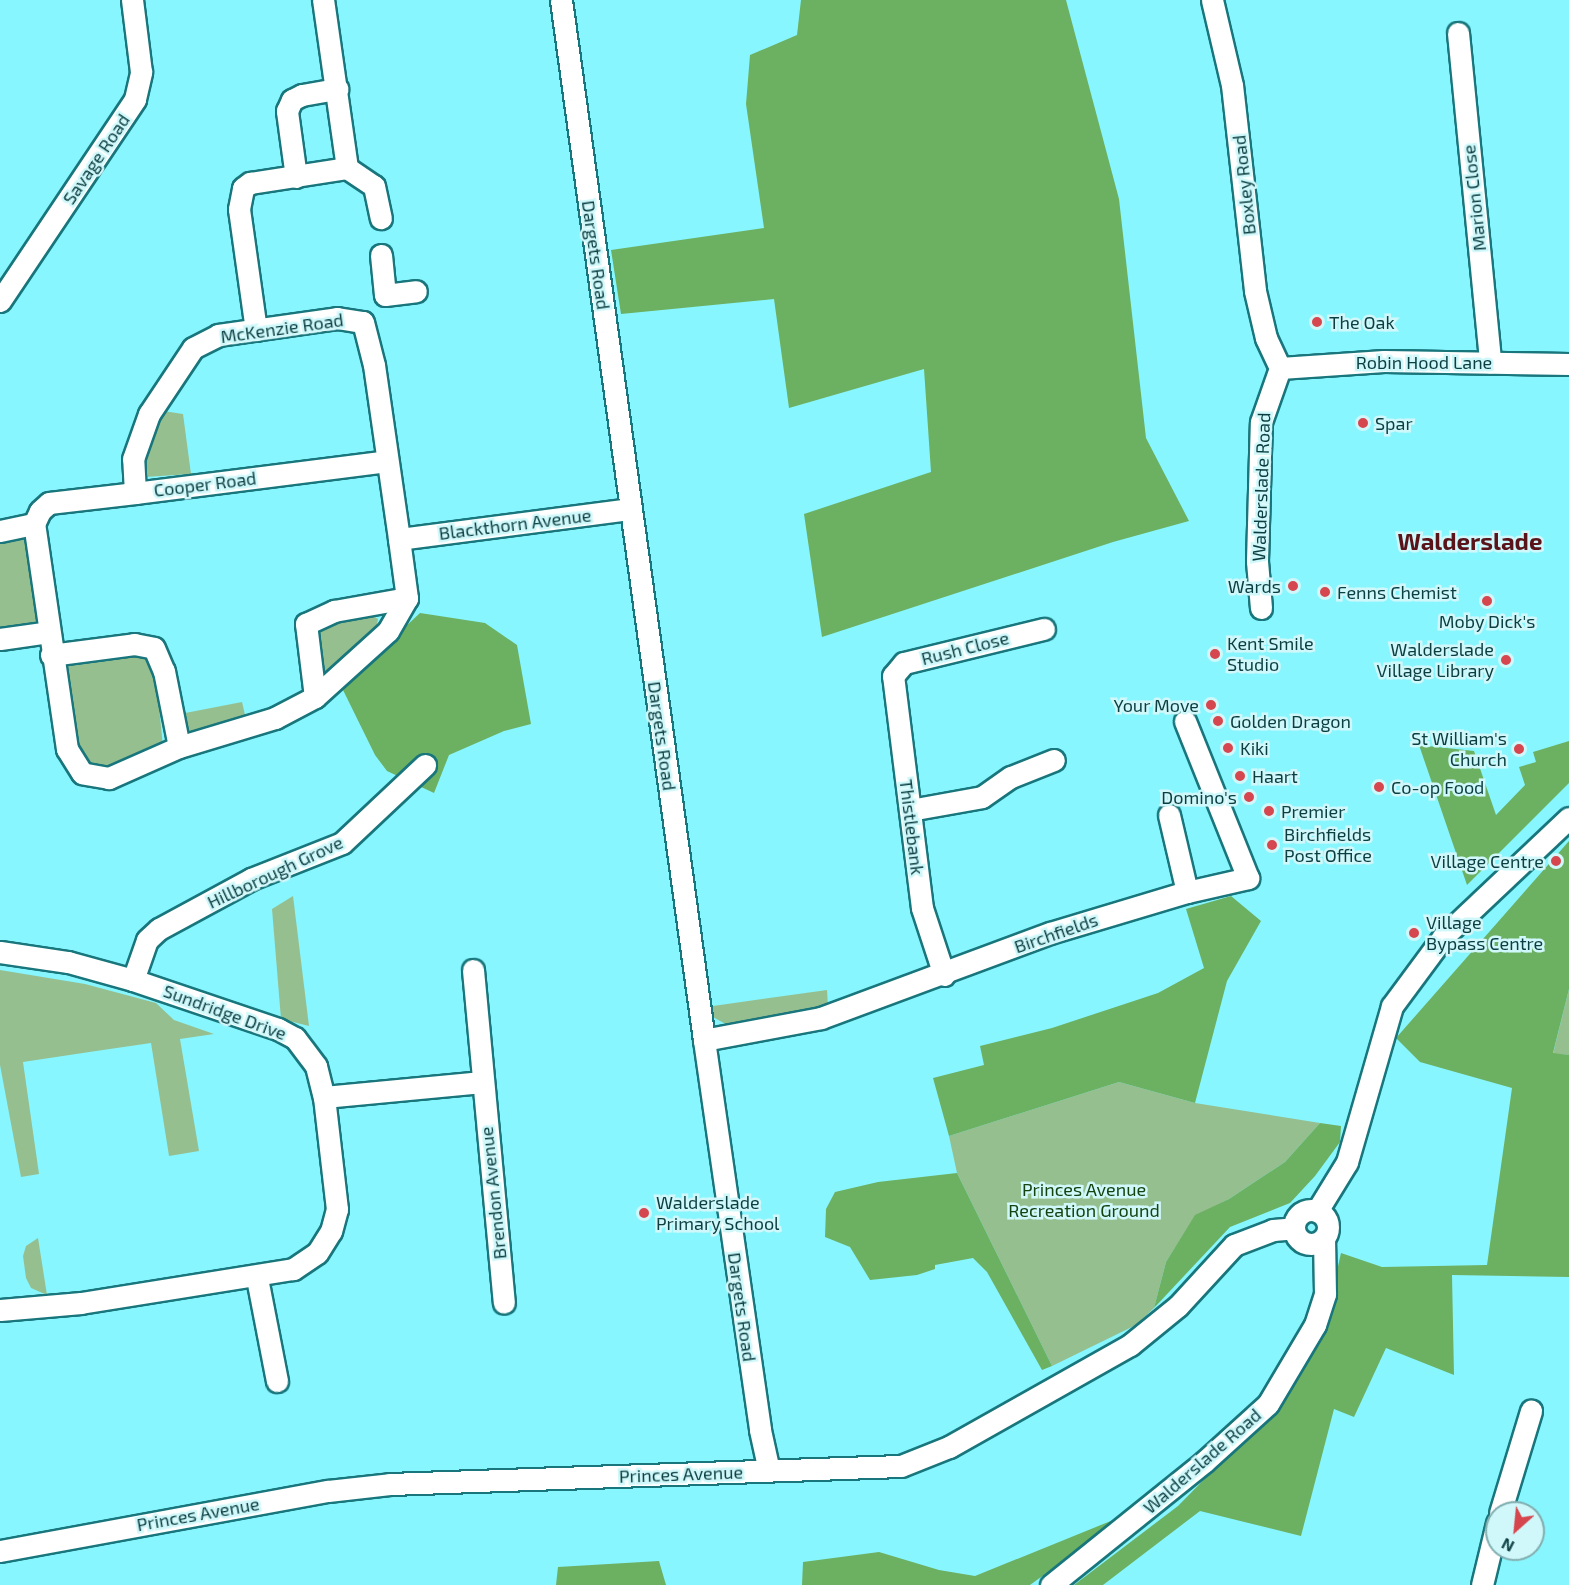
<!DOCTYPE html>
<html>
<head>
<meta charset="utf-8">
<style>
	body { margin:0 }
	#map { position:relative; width:1569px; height:1585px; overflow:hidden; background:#88f6fe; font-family:"Exo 2",sans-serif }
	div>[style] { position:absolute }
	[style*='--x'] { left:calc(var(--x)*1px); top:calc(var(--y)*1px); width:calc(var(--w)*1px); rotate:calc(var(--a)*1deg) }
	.green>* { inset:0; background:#96bf90 }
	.forest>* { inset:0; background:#6cb062 }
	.roads { filter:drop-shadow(2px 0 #18767c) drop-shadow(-2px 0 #18767c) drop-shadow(0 2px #18767c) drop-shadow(0 -2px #18767c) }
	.minor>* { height:21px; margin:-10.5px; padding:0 10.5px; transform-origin:10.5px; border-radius:10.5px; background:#fff }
	.minor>.ring { margin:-10.5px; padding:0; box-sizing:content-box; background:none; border:21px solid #fff; border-radius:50% }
	.dots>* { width:16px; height:16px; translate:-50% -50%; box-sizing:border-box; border:3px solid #d0f8fa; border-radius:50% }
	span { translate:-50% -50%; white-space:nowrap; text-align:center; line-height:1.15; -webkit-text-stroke:5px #d0f8fa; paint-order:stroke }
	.street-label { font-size:18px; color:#0b3e41 }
	.poi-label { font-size:18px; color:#0b3e41 }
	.left { translate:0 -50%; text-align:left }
	.right { translate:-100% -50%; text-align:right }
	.park-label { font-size:18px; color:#15430f }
	.district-label { font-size:24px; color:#591419; font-weight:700 }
	.north { position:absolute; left:1485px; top:1501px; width:60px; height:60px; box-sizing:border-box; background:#d0f8fa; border:2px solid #81aeb0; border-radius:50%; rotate:207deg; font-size:16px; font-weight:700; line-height:24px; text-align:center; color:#0b3e41 }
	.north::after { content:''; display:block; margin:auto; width:21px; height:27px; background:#d6464e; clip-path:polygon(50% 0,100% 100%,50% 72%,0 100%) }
</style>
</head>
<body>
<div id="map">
	<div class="green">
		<div style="clip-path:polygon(163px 411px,183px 414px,191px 474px,145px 477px,139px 460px)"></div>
		<div style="clip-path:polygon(24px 533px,33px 537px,39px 624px,6px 632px,0 628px,0 535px)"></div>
		<div style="clip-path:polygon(370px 614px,378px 619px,376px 630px,329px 676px,321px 674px,314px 624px)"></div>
		<div style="clip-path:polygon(133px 647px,154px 656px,163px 747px,97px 769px,83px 765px,76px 751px,62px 664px)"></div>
		<div style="clip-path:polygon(242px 702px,246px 719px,194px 733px,184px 730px,180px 714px)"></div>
		<div style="clip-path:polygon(293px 896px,309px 1026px,281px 1019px,272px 909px)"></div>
		<div style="clip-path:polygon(0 970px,85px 984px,156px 1003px,174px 1020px,214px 1034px,180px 1039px,199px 1151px,169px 1156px,151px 1043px,96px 1051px,23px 1062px,39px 1174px,21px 1177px,0 1065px)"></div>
		<div style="clip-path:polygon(1569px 989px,1569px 1055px,1553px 1054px)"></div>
		<div style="clip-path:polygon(827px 990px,828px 1007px,729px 1026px,713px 1017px,713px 1006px)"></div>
		<div style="clip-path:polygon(1119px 1082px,1195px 1103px,1320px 1123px,1285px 1162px,1229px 1199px,1195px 1216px,1166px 1262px,1154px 1308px,1136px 1325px,1052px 1366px,957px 1173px,949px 1136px)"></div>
		<div style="clip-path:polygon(38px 1238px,47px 1295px,31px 1288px,26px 1278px,23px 1256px,26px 1246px)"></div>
	</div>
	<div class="forest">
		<div style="clip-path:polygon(801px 0,1066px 0,1119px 199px,1146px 438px,1189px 521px,1113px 542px,822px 637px,804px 514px,931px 472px,924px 369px,789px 408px,774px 299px,621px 314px,611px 250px,764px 228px,746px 104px,750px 55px,797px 35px)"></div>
		<div style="clip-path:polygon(420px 613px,485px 623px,517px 645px,531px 724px,504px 731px,449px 755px,434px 793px,387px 771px,375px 755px,343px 690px,355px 674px)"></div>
		<div style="clip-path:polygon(1569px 741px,1569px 783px,1467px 885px,1419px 745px,1474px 751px,1496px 815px,1525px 785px,1519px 767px,1536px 762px,1533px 752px)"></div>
		<div style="clip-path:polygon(1569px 841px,1569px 989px,1553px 1053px,1569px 1055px,1569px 1277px,1452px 1275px,1454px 1375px,1386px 1348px,1354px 1417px,1334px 1409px,1301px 1536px,1200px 1511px,1103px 1585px,1074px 1585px,1178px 1506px,1291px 1391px,1325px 1324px,1341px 1253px,1382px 1267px,1487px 1265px,1512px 1088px,1420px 1062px,1396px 1038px)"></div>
		<div style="clip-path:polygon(1231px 896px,1261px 921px,1227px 981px,1195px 1103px,1119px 1082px,949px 1136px,933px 1078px,984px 1065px,980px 1046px,1052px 1028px,1158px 993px,1204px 968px,1186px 909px)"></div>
		<div style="clip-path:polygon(1320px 1123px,1341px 1126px,1340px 1142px,1315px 1176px,1290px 1203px,1230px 1227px,1154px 1308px,1166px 1262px,1195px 1215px,1229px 1199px,1285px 1162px)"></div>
		<div style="clip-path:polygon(957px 1173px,1052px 1366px,1042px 1370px,987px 1272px,973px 1258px,935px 1265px,935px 1269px,917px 1275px,870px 1280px,850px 1247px,825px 1237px,826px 1209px,835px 1192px,878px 1182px)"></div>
		<div style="clip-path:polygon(1128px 1514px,1030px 1585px,802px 1585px,803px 1562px,879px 1552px,939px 1570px,975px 1576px)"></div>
		<div style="clip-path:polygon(659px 1561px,666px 1585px,556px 1585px,558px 1567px)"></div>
	</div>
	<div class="roads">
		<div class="minor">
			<div style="--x:561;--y:0;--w:1050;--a:82.17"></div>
			<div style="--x:704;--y:1040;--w:394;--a:81.8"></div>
			<div style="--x:760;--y:1430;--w:42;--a:77.6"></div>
			<div style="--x:1212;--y:0;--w:87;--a:76.8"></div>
			<div style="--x:1232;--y:85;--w:207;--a:83.6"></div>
			<div style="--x:1255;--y:291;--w:48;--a:76.8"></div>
			<div style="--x:1266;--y:338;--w:33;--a:65"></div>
			<div style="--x:1458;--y:33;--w:331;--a:84.4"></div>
			<div style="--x:347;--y:168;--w:32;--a:34"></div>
			<div style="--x:374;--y:186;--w:33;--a:78"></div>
			<div style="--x:296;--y:177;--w:67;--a:-97.8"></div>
			<div style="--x:287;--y:111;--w:12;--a:-66"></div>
			<div style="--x:292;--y:100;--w:11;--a:-27"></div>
			<div style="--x:302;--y:95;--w:36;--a:-10"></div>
			<div style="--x:381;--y:255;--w:40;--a:84.3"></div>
			<div style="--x:385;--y:295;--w:31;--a:-7"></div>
			<div style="--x:0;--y:301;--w:243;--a:-56.2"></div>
			<div style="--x:135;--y:99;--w:28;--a:-77"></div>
			<div style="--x:141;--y:72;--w:73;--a:-97.1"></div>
			<div style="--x:256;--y:330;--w:122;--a:-98"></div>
			<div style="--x:239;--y:209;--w:21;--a:-79"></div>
			<div style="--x:243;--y:188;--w:9;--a:-36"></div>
			<div style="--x:250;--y:183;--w:98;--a:-8.8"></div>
			<div style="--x:347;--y:168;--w:170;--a:-98.1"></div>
			<div style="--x:1280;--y:368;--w:104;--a:-3.9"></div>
			<div style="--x:1384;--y:361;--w:185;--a:0.9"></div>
			<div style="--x:135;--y:493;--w:34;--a:-93"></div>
			<div style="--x:133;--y:459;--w:48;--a:-70.4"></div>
			<div style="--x:149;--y:414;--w:79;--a:-56.3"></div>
			<div style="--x:193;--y:348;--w:28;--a:-27"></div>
			<div style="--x:218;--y:335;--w:120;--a:-8.1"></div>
			<div style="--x:337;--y:318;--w:26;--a:9"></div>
			<div style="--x:363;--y:322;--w:44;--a:75.7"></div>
			<div style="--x:374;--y:365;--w:176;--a:81.8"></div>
			<div style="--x:399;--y:539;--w:60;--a:82.3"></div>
			<div style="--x:407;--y:598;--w:38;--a:120"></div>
			<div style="--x:388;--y:631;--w:98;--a:137.9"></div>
			<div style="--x:315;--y:697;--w:45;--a:152.3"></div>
			<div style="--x:275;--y:718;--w:100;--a:163.2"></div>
			<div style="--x:179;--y:747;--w:77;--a:156.1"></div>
			<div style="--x:109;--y:778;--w:27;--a:-170"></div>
			<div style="--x:82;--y:773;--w:28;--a:-122"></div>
			<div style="--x:67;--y:749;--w:227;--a:-98.3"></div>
			<div style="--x:34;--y:524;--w:14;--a:-65"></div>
			<div style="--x:40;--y:511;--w:12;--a:-42"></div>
			<div style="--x:49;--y:503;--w:87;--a:-6.6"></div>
			<div style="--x:135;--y:493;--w:254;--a:-7.2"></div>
			<div style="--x:0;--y:531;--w:35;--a:-12"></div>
			<div style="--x:399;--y:539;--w:233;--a:-7.4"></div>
			<div style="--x:1261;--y:608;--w:47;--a:-94.9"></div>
			<div style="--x:1257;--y:561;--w:139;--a:-88.4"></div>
			<div style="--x:1261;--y:422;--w:57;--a:-70.6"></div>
			<div style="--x:0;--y:639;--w:49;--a:-8.1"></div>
			<div style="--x:51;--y:655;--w:84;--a:-7.5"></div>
			<div style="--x:134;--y:644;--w:20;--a:11"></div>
			<div style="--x:154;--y:648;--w:25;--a:67"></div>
			<div style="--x:164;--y:671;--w:77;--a:78.8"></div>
			<div style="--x:315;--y:697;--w:74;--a:-97"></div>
			<div style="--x:306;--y:624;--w:31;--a:-25"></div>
			<div style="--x:334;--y:611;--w:74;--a:-10.1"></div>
			<div style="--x:910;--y:810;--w:73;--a:-10.2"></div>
			<div style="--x:982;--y:797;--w:35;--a:-35"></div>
			<div style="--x:1011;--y:777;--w:46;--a:-21.6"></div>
			<div style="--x:1169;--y:815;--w:79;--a:76.8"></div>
			<div style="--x:0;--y:952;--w:69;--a:8.4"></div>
			<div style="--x:68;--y:962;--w:67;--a:15.5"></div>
			<div style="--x:133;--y:980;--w:153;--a:18.7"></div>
			<div style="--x:278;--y:1029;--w:19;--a:28"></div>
			<div style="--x:295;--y:1038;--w:35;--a:53"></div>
			<div style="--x:316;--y:1066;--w:32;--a:76"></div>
			<div style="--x:324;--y:1097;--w:113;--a:83.4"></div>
			<div style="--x:337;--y:1209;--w:23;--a:105"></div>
			<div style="--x:331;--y:1231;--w:26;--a:122"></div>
			<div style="--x:317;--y:1253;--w:29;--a:146"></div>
			<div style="--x:293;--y:1269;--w:215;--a:170.9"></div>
			<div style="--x:81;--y:1303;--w:81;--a:175.1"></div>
			<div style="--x:473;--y:970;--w:334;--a:84.7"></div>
			<div style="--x:944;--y:975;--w:71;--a:-108.2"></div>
			<div style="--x:922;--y:908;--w:234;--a:-97.1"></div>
			<div style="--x:893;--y:676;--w:17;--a:-50"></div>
			<div style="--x:904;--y:663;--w:144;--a:-13.7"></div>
			<div style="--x:133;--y:980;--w:42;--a:-70.7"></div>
			<div style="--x:147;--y:940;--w:16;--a:-43"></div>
			<div style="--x:159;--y:929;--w:105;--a:-28.5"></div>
			<div style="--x:251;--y:879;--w:98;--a:-21.6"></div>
			<div style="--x:342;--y:843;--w:114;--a:-43.2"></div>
			<div style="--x:704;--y:1040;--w:119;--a:-10.6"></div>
			<div style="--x:821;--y:1018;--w:244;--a:-20.4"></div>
			<div style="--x:1050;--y:933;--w:143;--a:-16.7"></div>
			<div style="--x:1187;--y:892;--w:63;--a:-12.9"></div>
			<div style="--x:1248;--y:878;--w:169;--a:-111.9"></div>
			<div style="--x:324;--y:1097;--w:159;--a:-5.4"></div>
			<div class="ring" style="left:1294px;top:1210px;width:13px;height:13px"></div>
			<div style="--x:1317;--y:1211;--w:57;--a:-58.5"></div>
			<div style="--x:1347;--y:1162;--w:162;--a:-73.9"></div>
			<div style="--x:1392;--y:1006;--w:86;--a:-53.5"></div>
			<div style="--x:1443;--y:937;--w:173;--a:-43.4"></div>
			<div style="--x:257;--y:1278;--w:105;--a:79"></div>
			<div style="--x:1500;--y:1513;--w:107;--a:-73.1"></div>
			<div style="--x:0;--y:1551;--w:333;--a:-10.4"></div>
			<div style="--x:328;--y:1491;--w:62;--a:-6.4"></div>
			<div style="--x:390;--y:1484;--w:511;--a:-2.02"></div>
			<div style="--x:901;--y:1466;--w:52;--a:-21.6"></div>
			<div style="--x:949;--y:1447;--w:208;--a:-29.4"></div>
			<div style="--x:1130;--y:1345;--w:62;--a:-39.1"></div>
			<div style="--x:1178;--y:1306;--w:83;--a:-47.4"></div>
			<div style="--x:1234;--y:1245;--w:42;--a:-21"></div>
			<div style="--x:1273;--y:1230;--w:21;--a:-5"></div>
			<div style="--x:1051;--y:1585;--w:196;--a:-38.8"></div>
			<div style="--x:1204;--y:1462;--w:86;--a:-42.2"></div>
			<div style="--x:1268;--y:1404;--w:92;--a:-59.3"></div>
			<div style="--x:1315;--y:1325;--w:33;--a:-72"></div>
			<div style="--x:1325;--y:1294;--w:55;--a:-91"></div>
			<div style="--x:1482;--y:1585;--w:64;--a:-76.4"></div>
		</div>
	</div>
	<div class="dots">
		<div style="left:1317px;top:322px;background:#d6464e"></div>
		<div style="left:1363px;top:423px;background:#d6464e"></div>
		<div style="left:1293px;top:586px;background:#d6464e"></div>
		<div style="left:1325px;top:592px;background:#d6464e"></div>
		<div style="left:1487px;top:601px;background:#d6464e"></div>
		<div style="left:1215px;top:654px;background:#d6464e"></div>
		<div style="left:1506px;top:660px;background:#d6464e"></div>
		<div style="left:1211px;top:705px;background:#d6464e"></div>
		<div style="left:1218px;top:721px;background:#d6464e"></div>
		<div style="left:1228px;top:748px;background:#d6464e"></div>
		<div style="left:1519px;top:749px;background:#d6464e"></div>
		<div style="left:1240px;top:776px;background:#d6464e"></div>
		<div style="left:1379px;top:787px;background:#d6464e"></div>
		<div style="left:1249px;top:797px;background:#d6464e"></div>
		<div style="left:1269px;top:811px;background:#d6464e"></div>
		<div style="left:1272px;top:845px;background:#d6464e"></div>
		<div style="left:1556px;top:861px;background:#d6464e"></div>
		<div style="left:1414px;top:933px;background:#d6464e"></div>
		<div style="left:644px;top:1213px;background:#d6464e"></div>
	</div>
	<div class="street-label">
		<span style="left:96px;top:159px;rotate:-56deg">Savage Road</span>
		<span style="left:1244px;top:185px;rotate:-96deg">Boxley Road</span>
		<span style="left:1474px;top:198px;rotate:-96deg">Marion Close</span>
		<span style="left:596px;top:255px;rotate:82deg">Dargets Road</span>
		<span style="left:282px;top:328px;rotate:-8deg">McKenzie Road</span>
		<span style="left:1424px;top:362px">Robin Hood Lane</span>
		<span style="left:205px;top:484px;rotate:-7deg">Cooper Road</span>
		<span style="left:1261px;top:487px;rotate:-88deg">Walderslade Road</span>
		<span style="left:515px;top:524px;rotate:-7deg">Blackthorn Avenue</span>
		<span style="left:965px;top:648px;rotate:-14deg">Rush Close</span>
		<span style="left:662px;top:736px;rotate:82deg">Dargets Road</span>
		<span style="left:912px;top:827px;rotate:83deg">Thistlebank</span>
		<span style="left:275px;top:872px;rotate:-25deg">Hillborough Grove</span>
		<span style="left:1056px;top:933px;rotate:-19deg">Birchfields</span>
		<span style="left:225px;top:1012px;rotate:20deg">Sundridge Drive</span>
		<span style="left:493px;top:1193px;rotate:-96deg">Brendon Avenue</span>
		<span style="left:742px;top:1307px;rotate:82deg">Dargets Road</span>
		<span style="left:1202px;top:1461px;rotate:-41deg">Walderslade Road</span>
		<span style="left:681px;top:1474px;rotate:-2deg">Princes Avenue</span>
		<span style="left:198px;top:1514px;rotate:-10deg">Princes Avenue</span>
	</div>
	<div class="poi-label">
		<span class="left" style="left:1329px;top:322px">The Oak</span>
		<span class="left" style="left:1375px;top:423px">Spar</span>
		<span class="right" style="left:1281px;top:586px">Wards</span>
		<span class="left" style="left:1337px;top:592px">Fenns Chemist</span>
		<span style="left:1487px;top:621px">Moby Dick's</span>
		<span class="left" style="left:1227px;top:654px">Kent Smile<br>Studio</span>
		<span class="right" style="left:1494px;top:660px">Walderslade<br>Village Library</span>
		<span class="right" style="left:1199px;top:705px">Your Move</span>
		<span class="left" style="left:1230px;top:721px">Golden Dragon</span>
		<span class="right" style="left:1507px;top:749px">St William's<br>Church</span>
		<span class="left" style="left:1240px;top:748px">Kiki</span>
		<span class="left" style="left:1252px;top:776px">Haart</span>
		<span class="left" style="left:1391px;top:787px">Co-op Food</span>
		<span class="right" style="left:1237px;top:797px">Domino's</span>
		<span class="left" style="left:1281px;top:811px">Premier</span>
		<span class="left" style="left:1284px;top:845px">Birchfields<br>Post Office</span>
		<span class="right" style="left:1544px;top:861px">Village Centre</span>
		<span class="left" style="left:1426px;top:933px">Village<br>Bypass Centre</span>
		<span class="left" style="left:656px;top:1213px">Walderslade<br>Primary School</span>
	</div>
	<div class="park-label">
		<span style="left:1084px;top:1200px">Princes Avenue<br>Recreation Ground</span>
	</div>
	<div class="district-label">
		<span style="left:1470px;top:541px">Walderslade</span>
	</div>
	<div class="north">N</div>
</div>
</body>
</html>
